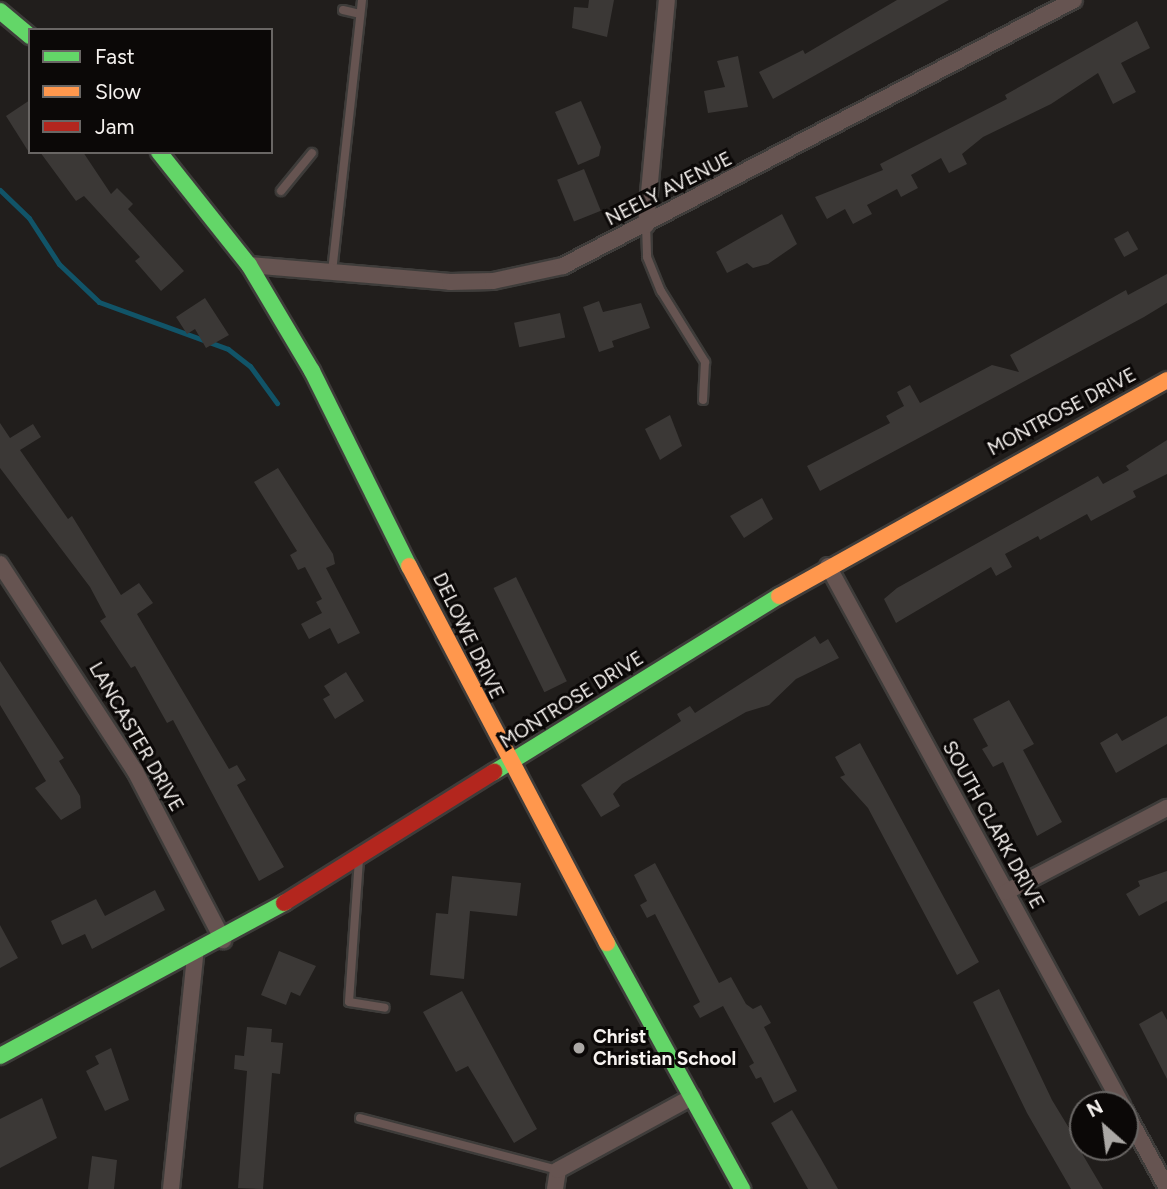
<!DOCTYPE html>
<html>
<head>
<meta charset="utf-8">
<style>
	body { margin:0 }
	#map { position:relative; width:1167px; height:1189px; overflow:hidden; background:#211e1c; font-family:Figtree,sans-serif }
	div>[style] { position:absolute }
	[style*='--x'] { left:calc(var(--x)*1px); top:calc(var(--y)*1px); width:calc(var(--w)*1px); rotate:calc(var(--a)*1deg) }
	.stream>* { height:5px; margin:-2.5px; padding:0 2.5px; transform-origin:2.5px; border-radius:2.5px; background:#115468 }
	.building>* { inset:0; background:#3b3836; transform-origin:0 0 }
	.roads { filter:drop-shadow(2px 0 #3e3c3a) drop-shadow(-2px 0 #3e3c3a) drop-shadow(0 2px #3e3c3a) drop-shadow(0 -2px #3e3c3a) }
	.lane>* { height:8px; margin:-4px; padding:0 4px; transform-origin:4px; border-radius:4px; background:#665451 }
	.street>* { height:16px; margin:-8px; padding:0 8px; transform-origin:8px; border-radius:8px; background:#665451 }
	.fast>* { height:16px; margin:-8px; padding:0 8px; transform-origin:8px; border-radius:8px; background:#63d668 }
	.slow>* { height:16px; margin:-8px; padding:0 8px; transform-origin:8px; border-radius:8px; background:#ff974d }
	.jam>* { height:16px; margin:-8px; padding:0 8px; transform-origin:8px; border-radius:8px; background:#b3261e }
	.dots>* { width:19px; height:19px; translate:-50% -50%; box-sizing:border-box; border:4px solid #0b0807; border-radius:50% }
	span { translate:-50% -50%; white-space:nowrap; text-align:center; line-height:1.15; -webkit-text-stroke:6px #0b0807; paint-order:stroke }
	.street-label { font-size:19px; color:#f6f2ef }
	.poi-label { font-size:19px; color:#f6f2ef; font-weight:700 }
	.left { translate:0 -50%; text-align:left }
	.legend { position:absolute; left:28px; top:28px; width:245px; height:126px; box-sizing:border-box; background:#0b0807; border:2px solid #696664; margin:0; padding:9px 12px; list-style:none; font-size:21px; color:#f6f2ef }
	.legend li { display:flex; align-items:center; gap:14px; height:35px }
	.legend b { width:35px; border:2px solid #696664 }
	.north { position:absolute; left:1069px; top:1091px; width:70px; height:70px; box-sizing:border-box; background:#0b0807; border:2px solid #696664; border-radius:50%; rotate:332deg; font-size:19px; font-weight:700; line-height:28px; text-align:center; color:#f6f2ef }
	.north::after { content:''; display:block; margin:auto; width:24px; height:32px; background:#aba8a5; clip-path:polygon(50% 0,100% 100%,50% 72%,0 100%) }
</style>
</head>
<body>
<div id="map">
	<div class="stream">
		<div style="--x:0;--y:190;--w:40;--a:44"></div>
		<div style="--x:29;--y:218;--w:55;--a:56.9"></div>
		<div style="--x:59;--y:264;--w:55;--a:43.5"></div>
		<div style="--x:99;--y:302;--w:137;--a:20"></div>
		<div style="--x:228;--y:349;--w:28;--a:38"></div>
		<div style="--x:250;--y:366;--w:46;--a:53.9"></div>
	</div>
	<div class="building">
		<div style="clip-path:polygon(589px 0,614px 0,607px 37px,572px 28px,574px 7px,588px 8px)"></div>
		<div style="clip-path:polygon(897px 0,949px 0,773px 99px,759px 72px,803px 50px,805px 54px)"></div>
		<div style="clip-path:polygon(1137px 21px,1150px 48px,1121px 63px,1136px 92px,1113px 104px,1098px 73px,1051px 104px,983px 137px,962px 154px,967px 164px,949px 173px,941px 158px,911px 175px,918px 188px,901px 197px,897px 189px,867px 205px,872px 214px,853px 224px,845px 209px,827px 219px,815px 197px,883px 170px,880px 164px,1007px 99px,1005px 95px)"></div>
		<div style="clip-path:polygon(738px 56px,748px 107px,708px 113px,704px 91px,725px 87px,717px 61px)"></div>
		<div style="clip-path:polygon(30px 100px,30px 154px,6px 116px)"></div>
		<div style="clip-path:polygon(581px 101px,601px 147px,599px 156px,578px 165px,555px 112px)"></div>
		<div style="clip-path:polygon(40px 152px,83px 152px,111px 194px,117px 188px,133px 204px,128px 209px,184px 271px,161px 291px,135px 261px,140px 257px,84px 196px,76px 201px)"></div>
		<div style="left:584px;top:169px;width:45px;height:29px;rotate:68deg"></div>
		<div style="clip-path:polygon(782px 214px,797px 244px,768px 264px,753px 268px,747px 263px,727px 273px,716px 252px)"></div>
		<div style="left:1128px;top:231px;width:21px;height:16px;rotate:61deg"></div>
		<div style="clip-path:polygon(1167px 274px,1167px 303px,1144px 317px,820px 491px,807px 466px,890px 423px,886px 416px,904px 406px,897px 392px,910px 385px,920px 403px,992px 365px,1019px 372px,1010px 355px,1126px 290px,1128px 295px)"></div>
		<div style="clip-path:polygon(205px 298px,229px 335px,206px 348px,195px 329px,187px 334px,176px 317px)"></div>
		<div style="clip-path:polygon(599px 301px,603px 312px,641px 303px,650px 328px,612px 341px,614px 347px,599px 352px,583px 307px)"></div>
		<div style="left:560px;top:313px;width:25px;height:47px;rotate:78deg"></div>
		<div style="clip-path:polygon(670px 415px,682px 446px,660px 460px,645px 429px)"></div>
		<div style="clip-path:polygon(0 423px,10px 438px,33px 424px,41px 437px,20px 450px,68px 519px,72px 516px,121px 595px,139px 583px,153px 603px,137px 614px,229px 769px,237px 765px,246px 780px,237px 785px,284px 867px,259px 881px,173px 720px,167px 723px,135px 666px,131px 668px,100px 621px,106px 617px,90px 587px,0 468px)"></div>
		<div style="clip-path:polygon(1167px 440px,1167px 474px,1133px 491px,1136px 497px,1091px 521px,1087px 514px,1040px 540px,1038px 536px,1005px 554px,1012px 567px,996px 576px,991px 567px,896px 623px,884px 599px,897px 588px,1098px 476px,1103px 484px,1129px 470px,1126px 466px)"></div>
		<div style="clip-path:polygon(278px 468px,333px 554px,335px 564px,326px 568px,360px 633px,338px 644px,330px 628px,309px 639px,301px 624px,322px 613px,316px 602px,322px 599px,305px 567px,298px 570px,290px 555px,297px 551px,254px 482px)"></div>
		<div style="clip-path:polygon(762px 498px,773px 519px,744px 538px,730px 516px)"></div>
		<div style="left:516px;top:577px;width:116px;height:25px;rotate:64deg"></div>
		<div style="clip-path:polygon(815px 636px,820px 644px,828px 639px,839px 658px,796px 679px,769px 705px,746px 712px,622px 784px,613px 794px,620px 806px,601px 817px,581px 785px,681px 721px,677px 714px,690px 706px,695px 713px)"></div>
		<div style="clip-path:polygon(0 661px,64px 758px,59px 761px,80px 796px,81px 808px,61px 820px,35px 788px,46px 781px,0 705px)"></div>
		<div style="clip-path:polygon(346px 672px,364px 701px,335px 719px,323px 699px,330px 695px,324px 686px)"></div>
		<div style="clip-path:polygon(1009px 700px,1034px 744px,1023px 750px,1062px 822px,1037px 836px,1003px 762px,993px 767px,982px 749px,988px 746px,973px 719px)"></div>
		<div style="clip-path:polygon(1167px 716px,1167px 744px,1116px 773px,1100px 743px,1117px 733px,1122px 741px)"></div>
		<div style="clip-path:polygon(860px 743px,979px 962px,957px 975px,868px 808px,840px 777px,845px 775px,835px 757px)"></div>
		<div style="clip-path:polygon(655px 863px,719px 983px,731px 977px,746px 1004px,753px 1009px,761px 1005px,771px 1023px,764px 1027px,797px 1091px,774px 1103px,761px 1077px,756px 1079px,749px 1066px,754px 1063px,723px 1006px,700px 1018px,693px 1006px,700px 1002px,655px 914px,647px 918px,640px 905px,647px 901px,634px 875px)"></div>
		<div style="clip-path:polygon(1167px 871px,1167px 901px,1139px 916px,1126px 894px,1140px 886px,1138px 881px)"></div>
		<div style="clip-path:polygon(452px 876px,521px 883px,517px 916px,470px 911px,464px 979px,430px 975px,436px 913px,448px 914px)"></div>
		<div style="clip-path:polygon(155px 890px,165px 910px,92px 949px,85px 934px,62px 945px,51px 921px,96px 899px,105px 916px)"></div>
		<div style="clip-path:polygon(0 925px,18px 958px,0 968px)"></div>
		<div style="clip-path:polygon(279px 951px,316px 966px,300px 996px,291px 992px,286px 1005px,261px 995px)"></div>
		<div style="clip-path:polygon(999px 989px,1052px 1100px,1069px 1128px,1079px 1123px,1083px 1131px,1077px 1145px,1103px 1189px,1071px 1189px,1027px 1113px,973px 1002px)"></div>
		<div style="clip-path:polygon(462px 991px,537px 1129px,514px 1143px,468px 1066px,456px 1072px,423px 1012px)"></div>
		<div style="clip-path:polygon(1162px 1011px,1167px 1020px,1167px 1079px,1139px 1024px)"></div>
		<div style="clip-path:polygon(247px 1027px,272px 1029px,271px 1042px,283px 1043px,280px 1074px,272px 1073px,263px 1189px,238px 1188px,247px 1071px,234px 1069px,235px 1055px,244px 1056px)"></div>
		<div style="clip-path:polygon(111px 1048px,129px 1100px,105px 1111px,86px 1071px,99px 1064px,95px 1056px)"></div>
		<div style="clip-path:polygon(42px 1098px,57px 1138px,0 1168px,0 1119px)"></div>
		<div style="clip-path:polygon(792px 1110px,821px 1159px,838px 1189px,808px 1189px,771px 1123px)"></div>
		<div style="clip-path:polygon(92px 1156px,117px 1160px,114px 1189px,88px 1189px)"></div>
	</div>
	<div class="roads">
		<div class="lane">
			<div style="--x:343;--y:10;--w:17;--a:13"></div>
			<div style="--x:281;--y:191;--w:49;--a:-50.8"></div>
			<div style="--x:646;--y:225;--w:32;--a:88"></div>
			<div style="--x:647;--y:257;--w:37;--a:68"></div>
			<div style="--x:661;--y:291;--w:84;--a:58.2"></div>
			<div style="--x:705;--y:362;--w:38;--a:93"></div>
			<div style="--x:332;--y:272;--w:274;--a:-83.7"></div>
			<div style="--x:359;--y:859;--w:143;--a:94"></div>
			<div style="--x:349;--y:1002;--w:36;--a:9"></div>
			<div style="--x:360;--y:1118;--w:205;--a:14.7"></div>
		</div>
		<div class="street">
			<div style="--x:646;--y:225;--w:226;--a:-84.7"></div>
			<div style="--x:249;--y:265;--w:202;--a:4.8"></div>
			<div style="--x:450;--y:282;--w:43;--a:-1.3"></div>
			<div style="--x:493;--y:281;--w:72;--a:-12.1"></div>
			<div style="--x:563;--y:266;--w:576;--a:-27.5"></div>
			<div style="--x:0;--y:564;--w:247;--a:56.9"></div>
			<div style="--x:135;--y:771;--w:191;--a:62.5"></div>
			<div style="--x:828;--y:566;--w:614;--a:61.39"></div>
			<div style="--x:1006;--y:892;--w:182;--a:-27.6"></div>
			<div style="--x:1125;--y:1111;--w:88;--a:61.4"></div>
			<div style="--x:171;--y:1189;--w:235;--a:-84.1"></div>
			<div style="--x:555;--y:1189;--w:19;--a:-81"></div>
			<div style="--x:558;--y:1170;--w:153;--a:-28.6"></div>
		</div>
		<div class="fast">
			<div style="--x:0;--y:11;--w:39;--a:40"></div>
			<div style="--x:159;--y:152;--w:144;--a:51.5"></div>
			<div style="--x:249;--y:265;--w:123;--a:59.3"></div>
			<div style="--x:312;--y:371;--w:218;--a:63.6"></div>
			<div style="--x:494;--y:772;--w:335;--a:-31.7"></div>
			<div style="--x:607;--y:943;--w:281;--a:61.2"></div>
			<div style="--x:0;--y:1056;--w:323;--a:-28.3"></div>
		</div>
		<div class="slow">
			<div style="--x:409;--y:566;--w:426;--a:62.3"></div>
			<div style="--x:779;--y:596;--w:444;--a:-29.1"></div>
		</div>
		<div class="jam">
			<div style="--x:284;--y:903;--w:248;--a:-32"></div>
		</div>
	</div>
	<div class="dots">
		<div style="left:579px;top:1048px;background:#aba8a5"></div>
	</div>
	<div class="street-label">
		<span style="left:669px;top:189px;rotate:-27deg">NEELY AVENUE</span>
		<span style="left:1062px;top:412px;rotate:-28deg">MONTROSE DRIVE</span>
		<span style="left:468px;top:636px;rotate:64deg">DELOWE DRIVE</span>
		<span style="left:572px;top:700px;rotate:-32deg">MONTROSE DRIVE</span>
		<span style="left:136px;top:737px;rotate:60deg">LANCASTER DRIVE</span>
		<span style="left:993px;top:825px;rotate:61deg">SOUTH CLARK DRIVE</span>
	</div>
	<div class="poi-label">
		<span class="left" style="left:593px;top:1048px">Christ<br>Christian School</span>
	</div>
	<ul class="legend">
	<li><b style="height:9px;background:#63d668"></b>Fast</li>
	<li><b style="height:9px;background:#ff974d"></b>Slow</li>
	<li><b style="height:9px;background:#b3261e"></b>Jam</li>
	</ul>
	<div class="north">N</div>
</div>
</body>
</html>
